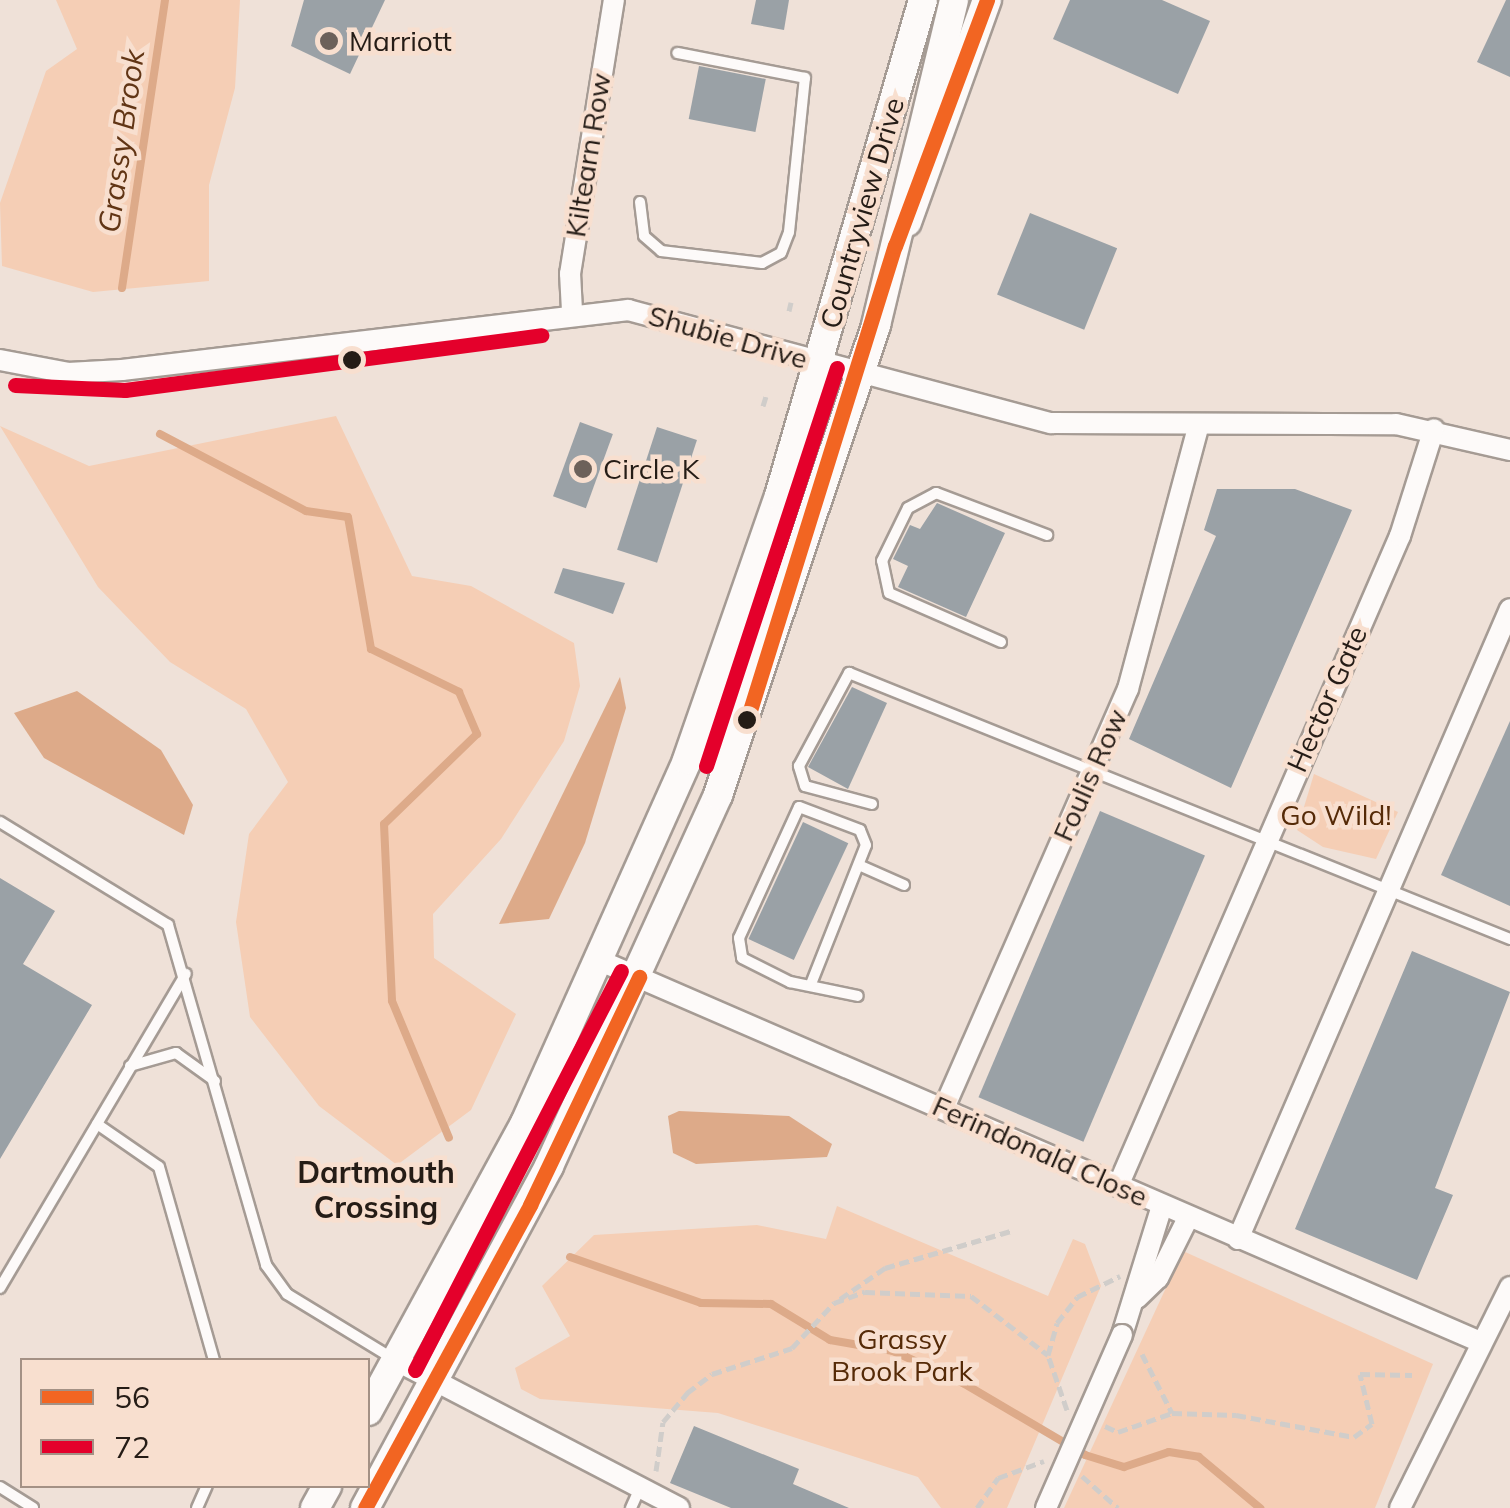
<!DOCTYPE html>
<html>
<head>
<meta charset="utf-8">
<style>
	body { margin:0 }
	#map { position:relative; width:1510px; height:1508px; overflow:hidden; background:#efe1d8; font-family:Mulish,sans-serif }
	div>[style] { position:absolute }
	[style*='--x'] { left:calc(var(--x)*1px); top:calc(var(--y)*1px); width:calc(var(--w)*1px); rotate:calc(var(--a)*1deg) }
	.green>* { inset:0; background:#f5ceb5 }
	.water>* { inset:0; background:#ddaa89 }
	.stream>* { height:8px; margin:-4px; padding:0 4px; transform-origin:4px; border-radius:4px; background:#ddaa89 }
	.building>* { inset:0; background:#9aa1a6; transform-origin:0 0 }
	.path>* { height:5px; margin-top:-2.5px; transform-origin:0; background:repeating-linear-gradient(90deg,#d0cdca 0 10px,transparent 0 15px) }
	.roads { filter:drop-shadow(2px 0 #a59b94) drop-shadow(-2px 0 #a59b94) drop-shadow(0 2px #a59b94) drop-shadow(0 -2px #a59b94) }
	.lane>* { height:10px; margin:-5px; padding:0 5px; transform-origin:5px; border-radius:5px; background:#fdfaf9 }
	.street>* { height:20px; margin:-10px; padding:0 10px; transform-origin:10px; border-radius:10px; background:#fdfaf9 }
	.secondary>* { height:28px; margin:-14px; padding:0 14px; transform-origin:14px; border-radius:14px; background:#fdfaf9 }
	.bridges { filter:drop-shadow(2px 0 #a59b94) drop-shadow(-2px 0 #a59b94) drop-shadow(0 2px #a59b94) drop-shadow(0 -2px #a59b94) }
	.street-bridge>* { height:20px; margin:-10px; padding:0 10px; transform-origin:10px; border-radius:10px; background:#fdfaf9 }
	.bus-1>* { height:15px; margin:-7.5px; padding:0 7.5px; transform-origin:7.5px; border-radius:7.5px; background:#f26522 }
	.bus-2>* { height:15px; margin:-7.5px; padding:0 7.5px; transform-origin:7.5px; border-radius:7.5px; background:#e4002b }
	.dots>* { width:28px; height:28px; translate:-50% -50%; box-sizing:border-box; border:5px solid #f8dfcf; border-radius:50% }
	span { translate:-50% -50%; white-space:nowrap; text-align:center; line-height:1.15; -webkit-text-stroke:9px #f8dfcf; paint-order:stroke }
	.poi-label { font-size:28px; color:#251c16 }
	.left { translate:0 -50%; text-align:left }
	.street-label { font-size:28px; color:#251c16 }
	.park-label { font-size:28px; color:#552a07 }
	.water-label { font-size:30px; color:#613515; font-style:italic }
	.neighbourhood-label { font-size:30px; color:#251c16; font-weight:700 }
	.legend { position:absolute; left:20px; top:1358px; width:350px; height:130px; box-sizing:border-box; background:#f8dfcf; border:2px solid #a49185; margin:0; padding:12px 18px; list-style:none; font-size:30px; color:#251c16 }
	.legend li { display:flex; align-items:center; gap:20px; height:50px }
	.legend b { width:50px; border:2px solid #a49185 }
</style>
</head>
<body>
<div id="map">
	<div class="green">
		<div style="clip-path:polygon(56px 0,240px 0,235px 88px,209px 185px,209px 281px,93px 292px,2px 266px,0 203px,46px 71px,77px 49px)"></div>
		<div style="clip-path:polygon(336px 416px,412px 576px,471px 586px,574px 643px,580px 686px,564px 741px,501px 839px,433px 914px,434px 958px,516px 1014px,471px 1110px,397px 1165px,319px 1106px,250px 1017px,236px 922px,249px 834px,288px 782px,246px 709px,170px 662px,98px 587px,0 426px,89px 466px)"></div>
		<div style="clip-path:polygon(1314px 774px,1398px 812px,1376px 859px,1323px 847px,1297px 830px)"></div>
		<div style="clip-path:polygon(837px 1206px,1048px 1296px,1073px 1239px,1085px 1244px,1101px 1286px,1007px 1508px,941px 1508px,918px 1477px,718px 1413px,540px 1399px,521px 1389px,515px 1368px,570px 1336px,542px 1286px,594px 1235px,757px 1225px,826px 1239px)"></div>
		<div style="clip-path:polygon(1183px 1251px,1433px 1364px,1375px 1508px,1064px 1508px)"></div>
	</div>
	<div class="water">
		<div style="clip-path:polygon(620px 677px,626px 708px,585px 843px,549px 919px,499px 924px)"></div>
		<div style="clip-path:polygon(77px 691px,161px 750px,193px 805px,184px 835px,44px 758px,14px 713px)"></div>
		<div style="clip-path:polygon(679px 1111px,789px 1116px,832px 1144px,827px 1157px,696px 1164px,673px 1153px,668px 1116px)"></div>
	</div>
	<div class="stream">
		<div style="--x:122;--y:288;--w:291;--a:-81.5"></div>
		<div style="--x:160;--y:434;--w:165;--a:27.8"></div>
		<div style="--x:306;--y:511;--w:42;--a:8.1"></div>
		<div style="--x:348;--y:517;--w:134;--a:80.1"></div>
		<div style="--x:371;--y:649;--w:98;--a:26"></div>
		<div style="--x:459;--y:692;--w:46;--a:66.8"></div>
		<div style="--x:477;--y:734;--w:129;--a:135.9"></div>
		<div style="--x:384;--y:824;--w:177;--a:87.4"></div>
		<div style="--x:392;--y:1001;--w:148;--a:67.4"></div>
		<div style="--x:570;--y:1257;--w:139;--a:19.3"></div>
		<div style="--x:701;--y:1303;--w:70;--a:0.8"></div>
		<div style="--x:771;--y:1304;--w:69;--a:31.4"></div>
		<div style="--x:830;--y:1340;--w:64;--a:9.9"></div>
		<div style="--x:893;--y:1351;--w:77;--a:24.6"></div>
		<div style="--x:963;--y:1383;--w:142;--a:30.5"></div>
		<div style="--x:1085;--y:1455;--w:41;--a:17.1"></div>
		<div style="--x:1124;--y:1467;--w:47;--a:-18.4"></div>
		<div style="--x:1169;--y:1452;--w:30;--a:9"></div>
		<div style="--x:1199;--y:1457;--w:80;--a:39.9"></div>
	</div>
	<div class="building">
		<div style="clip-path:polygon(304px 0,385px 0,350px 74px,291px 46px)"></div>
		<div style="clip-path:polygon(756px 0,789px 0,784px 30px,751px 24px)"></div>
		<div style="clip-path:polygon(1070px 0,1162px 0,1210px 21px,1178px 94px,1053px 39px)"></div>
		<div style="clip-path:polygon(1506px 0,1510px 0,1510px 77px,1477px 62px)"></div>
		<div style="left:699px;top:66px;width:68px;height:54px;rotate:11deg"></div>
		<div style="left:1030px;top:213px;width:94px;height:88px;rotate:22deg"></div>
		<div style="left:580px;top:422px;width:35px;height:79px;rotate:20deg"></div>
		<div style="left:657px;top:427px;width:42px;height:129px;rotate:18deg"></div>
		<div style="clip-path:polygon(1217px 489px,1295px 489px,1352px 510px,1231px 788px,1129px 739px,1216px 536px,1204px 530px)"></div>
		<div style="clip-path:polygon(937px 503px,1005px 533px,966px 617px,898px 587px,908px 566px,893px 559px,910px 525px,920px 529px)"></div>
		<div style="clip-path:polygon(563px 568px,625px 583px,613px 614px,554px 593px)"></div>
		<div style="clip-path:polygon(852px 687px,887px 703px,848px 789px,808px 767px)"></div>
		<div style="clip-path:polygon(1510px 721px,1510px 906px,1441px 875px)"></div>
		<div style="left:1100px;top:811px;width:114px;height:311px;rotate:23deg"></div>
		<div style="left:803px;top:822px;width:50px;height:129px;rotate:25deg"></div>
		<div style="clip-path:polygon(0 878px,55px 911px,23px 964px,92px 1005px,0 1159px)"></div>
		<div style="clip-path:polygon(1412px 951px,1510px 992px,1435px 1188px,1453px 1195px,1417px 1280px,1295px 1229px)"></div>
		<div style="clip-path:polygon(694px 1426px,799px 1469px,793px 1484px,849px 1508px,731px 1508px,670px 1483px)"></div>
	</div>
	<div class="path">
		<div style="--x:789;--y:311;--w:9;--a:-77"></div>
		<div style="--x:763;--y:406;--w:10;--a:-73"></div>
		<div style="--x:840;--y:1299;--w:55;--a:-34.6"></div>
		<div style="--x:885;--y:1268;--w:131;--a:-16.4"></div>
		<div style="--x:1142;--y:1354;--w:66;--a:63"></div>
		<div style="--x:1067;--y:1410;--w:58;--a:-109.1"></div>
		<div style="--x:1048;--y:1355;--w:33;--a:-74"></div>
		<div style="--x:1057;--y:1323;--w:33;--a:-52"></div>
		<div style="--x:1077;--y:1297;--w:48;--a:-26"></div>
		<div style="--x:1105;--y:1426;--w:14;--a:25"></div>
		<div style="--x:1118;--y:1432;--w:57;--a:-19.4"></div>
		<div style="--x:1172;--y:1413;--w:64;--a:1.8"></div>
		<div style="--x:1236;--y:1415;--w:120;--a:10.6"></div>
		<div style="--x:1354;--y:1437;--w:22;--a:-36"></div>
		<div style="--x:1372;--y:1424;--w:51;--a:-103.5"></div>
		<div style="--x:1360;--y:1374;--w:52;--a:1.1"></div>
		<div style="--x:656;--y:1471;--w:49;--a:-81.9"></div>
		<div style="--x:663;--y:1422;--w:38;--a:-50"></div>
		<div style="--x:687;--y:1393;--w:31;--a:-37"></div>
		<div style="--x:712;--y:1374;--w:84;--a:-18"></div>
		<div style="--x:792;--y:1348;--w:62;--a:-47"></div>
		<div style="--x:834;--y:1303;--w:33;--a:-20"></div>
		<div style="--x:865;--y:1292;--w:106;--a:2.2"></div>
		<div style="--x:971;--y:1296;--w:97;--a:37.5"></div>
		<div style="--x:1082;--y:1476;--w:48;--a:41.6"></div>
		<div style="--x:977;--y:1508;--w:37;--a:-55"></div>
		<div style="--x:998;--y:1478;--w:49;--a:-20.3"></div>
	</div>
	<div class="roads">
		<div class="lane">
			<div style="--x:640;--y:202;--w:34;--a:83"></div>
			<div style="--x:644;--y:236;--w:23;--a:41"></div>
			<div style="--x:661;--y:251;--w:102;--a:6.8"></div>
			<div style="--x:762;--y:263;--w:21;--a:-28"></div>
			<div style="--x:781;--y:253;--w:22;--a:-69"></div>
			<div style="--x:789;--y:232;--w:155;--a:-84.1"></div>
			<div style="--x:805;--y:78;--w:130;--a:-168.9"></div>
			<div style="--x:1001;--y:642;--w:122;--a:-156.4"></div>
			<div style="--x:889;--y:593;--w:33;--a:-102"></div>
			<div style="--x:882;--y:561;--w:59;--a:-63.9"></div>
			<div style="--x:908;--y:508;--w:32;--a:-28"></div>
			<div style="--x:936;--y:493;--w:119;--a:20.7"></div>
			<div style="--x:872;--y:804;--w:69;--a:-165"></div>
			<div style="--x:805;--y:786;--w:21;--a:-107"></div>
			<div style="--x:799;--y:766;--w:106;--a:-61.7"></div>
			<div style="--x:849;--y:673;--w:713;--a:21.92"></div>
			<div style="--x:0;--y:822;--w:197;--a:31.5"></div>
			<div style="--x:168;--y:925;--w:354;--a:73.9"></div>
			<div style="--x:266;--y:1265;--w:36;--a:54"></div>
			<div style="--x:287;--y:1294;--w:123;--a:31.4"></div>
			<div style="--x:861;--y:866;--w:47;--a:23.8"></div>
			<div style="--x:811;--y:984;--w:149;--a:-68.4"></div>
			<div style="--x:866;--y:845;--w:16;--a:-112"></div>
			<div style="--x:860;--y:830;--w:65;--a:-159.3"></div>
			<div style="--x:799;--y:807;--w:144;--a:114.6"></div>
			<div style="--x:739;--y:938;--w:20;--a:81"></div>
			<div style="--x:742;--y:958;--w:54;--a:26.6"></div>
			<div style="--x:790;--y:982;--w:69;--a:11.6"></div>
			<div style="--x:130;--y:1066;--w:48;--a:-15.8"></div>
			<div style="--x:176;--y:1053;--w:48;--a:35.7"></div>
			<div style="--x:97;--y:1124;--w:75;--a:34.7"></div>
			<div style="--x:159;--y:1167;--w:201;--a:74.1"></div>
			<div style="--x:0;--y:1288;--w:365;--a:-59.4"></div>
			<div style="--x:0;--y:1487;--w:39;--a:32"></div>
			<div style="--x:197;--y:1508;--w:24;--a:-66"></div>
			<div style="--x:631;--y:1508;--w:20;--a:-66"></div>
		</div>
		<div class="street">
			<div style="--x:572;--y:311;--w:37;--a:-93"></div>
			<div style="--x:570;--y:274;--w:278;--a:-80.9"></div>
			<div style="--x:0;--y:360;--w:69;--a:10.8"></div>
			<div style="--x:68;--y:373;--w:54;--a:-3.2"></div>
			<div style="--x:122;--y:370;--w:510;--a:-6.76"></div>
			<div style="--x:628;--y:310;--w:438;--a:15"></div>
			<div style="--x:1051;--y:423;--w:345;--a:0.2"></div>
			<div style="--x:1396;--y:424;--w:117;--a:12.8"></div>
			<div style="--x:603;--y:962;--w:954;--a:23.42"></div>
			<div style="--x:944;--y:1108;--w:458;--a:-66.3"></div>
			<div style="--x:1128;--y:689;--w:270;--a:-75"></div>
			<div style="--x:1118;--y:1186;--w:709;--a:-66.55"></div>
			<div style="--x:1400;--y:536;--w:112;--a:-72.4"></div>
			<div style="--x:1238;--y:1239;--w:686;--a:-66.65"></div>
			<div style="--x:1137;--y:1298;--w:29;--a:-44"></div>
			<div style="--x:1158;--y:1278;--w:67;--a:-63.4"></div>
			<div style="--x:1122;--y:1335;--w:135;--a:-72.8"></div>
			<div style="--x:397;--y:1361;--w:318;--a:27.5"></div>
			<div style="--x:1400;--y:1508;--w:247;--a:-63.5"></div>
		</div>
		<div class="secondary">
			<div style="--x:907;--y:222;--w:236;--a:-70.2"></div>
			<div style="--x:368;--y:1411;--w:328;--a:-61.4"></div>
			<div style="--x:525;--y:1123;--w:398;--a:-65.9"></div>
			<div style="--x:687;--y:760;--w:280;--a:-70.8"></div>
			<div style="--x:779;--y:496;--w:516;--a:-73.81"></div>
			<div style="--x:315;--y:1508;--w:25;--a:-61"></div>
			<div style="--x:365;--y:1508;--w:388;--a:-61.7"></div>
			<div style="--x:549;--y:1166;--w:408;--a:-65.5"></div>
			<div style="--x:718;--y:795;--w:496;--a:-71.4"></div>
			<div style="--x:876;--y:325;--w:334;--a:-76.5"></div>
		</div>
	</div>
	<div class="bridges">
		<div class="street-bridge">
			<div style="--x:1046;--y:1508;--w:189;--a:-66.3"></div>
		</div>
	</div>
	<div class="bus-1">
		<div style="--x:747;--y:720;--w:497;--a:-72.7"></div>
		<div style="--x:895;--y:246;--w:263;--a:-69.5"></div>
		<div style="--x:365;--y:1508;--w:345;--a:-61.4"></div>
		<div style="--x:530;--y:1205;--w:253;--a:-64.4"></div>
	</div>
	<div class="bus-2">
		<div style="--x:15;--y:385;--w:110;--a:2.6"></div>
		<div style="--x:125;--y:390;--w:420;--a:-7.5"></div>
		<div style="--x:706;--y:766;--w:419;--a:-71.8"></div>
		<div style="--x:415;--y:1370;--w:449;--a:-62.7"></div>
	</div>
	<div class="dots">
		<div style="left:329px;top:41px;background:#6c615a"></div>
		<div style="left:352px;top:360px;background:#251c16"></div>
		<div style="left:583px;top:469px;background:#6c615a"></div>
		<div style="left:747px;top:720px;background:#251c16"></div>
	</div>
	<div class="poi-label">
		<span class="left" style="left:349px;top:41px">Marriott</span>
		<span class="left" style="left:603px;top:469px">Circle K</span>
	</div>
	<div class="street-label">
		<span style="left:588px;top:155px;rotate:-81deg">Kiltearn Row</span>
		<span style="left:862px;top:213px;rotate:-74deg">Countryview Drive</span>
		<span style="left:728px;top:337px;rotate:16deg">Shubie Drive</span>
		<span style="left:1327px;top:699px;rotate:-66deg">Hector Gate</span>
		<span style="left:1090px;top:775px;rotate:-66deg">Foulis Row</span>
		<span style="left:1040px;top:1151px;rotate:24deg">Ferindonald Close</span>
	</div>
	<div class="park-label">
		<span style="left:1336px;top:815px">Go Wild!</span>
		<span style="left:902px;top:1355px">Grassy<br>Brook Park</span>
	</div>
	<div class="water-label">
		<span style="left:121px;top:141px;rotate:-82deg">Grassy Brook</span>
	</div>
	<div class="neighbourhood-label">
		<span style="left:376px;top:1189px">Dartmouth<br>Crossing</span>
	</div>
	<ul class="legend">
	<li><b style="height:12px;background:#f26522"></b>56</li>
	<li><b style="height:12px;background:#e4002b"></b>72</li>
	</ul>
</div>
</body>
</html>
